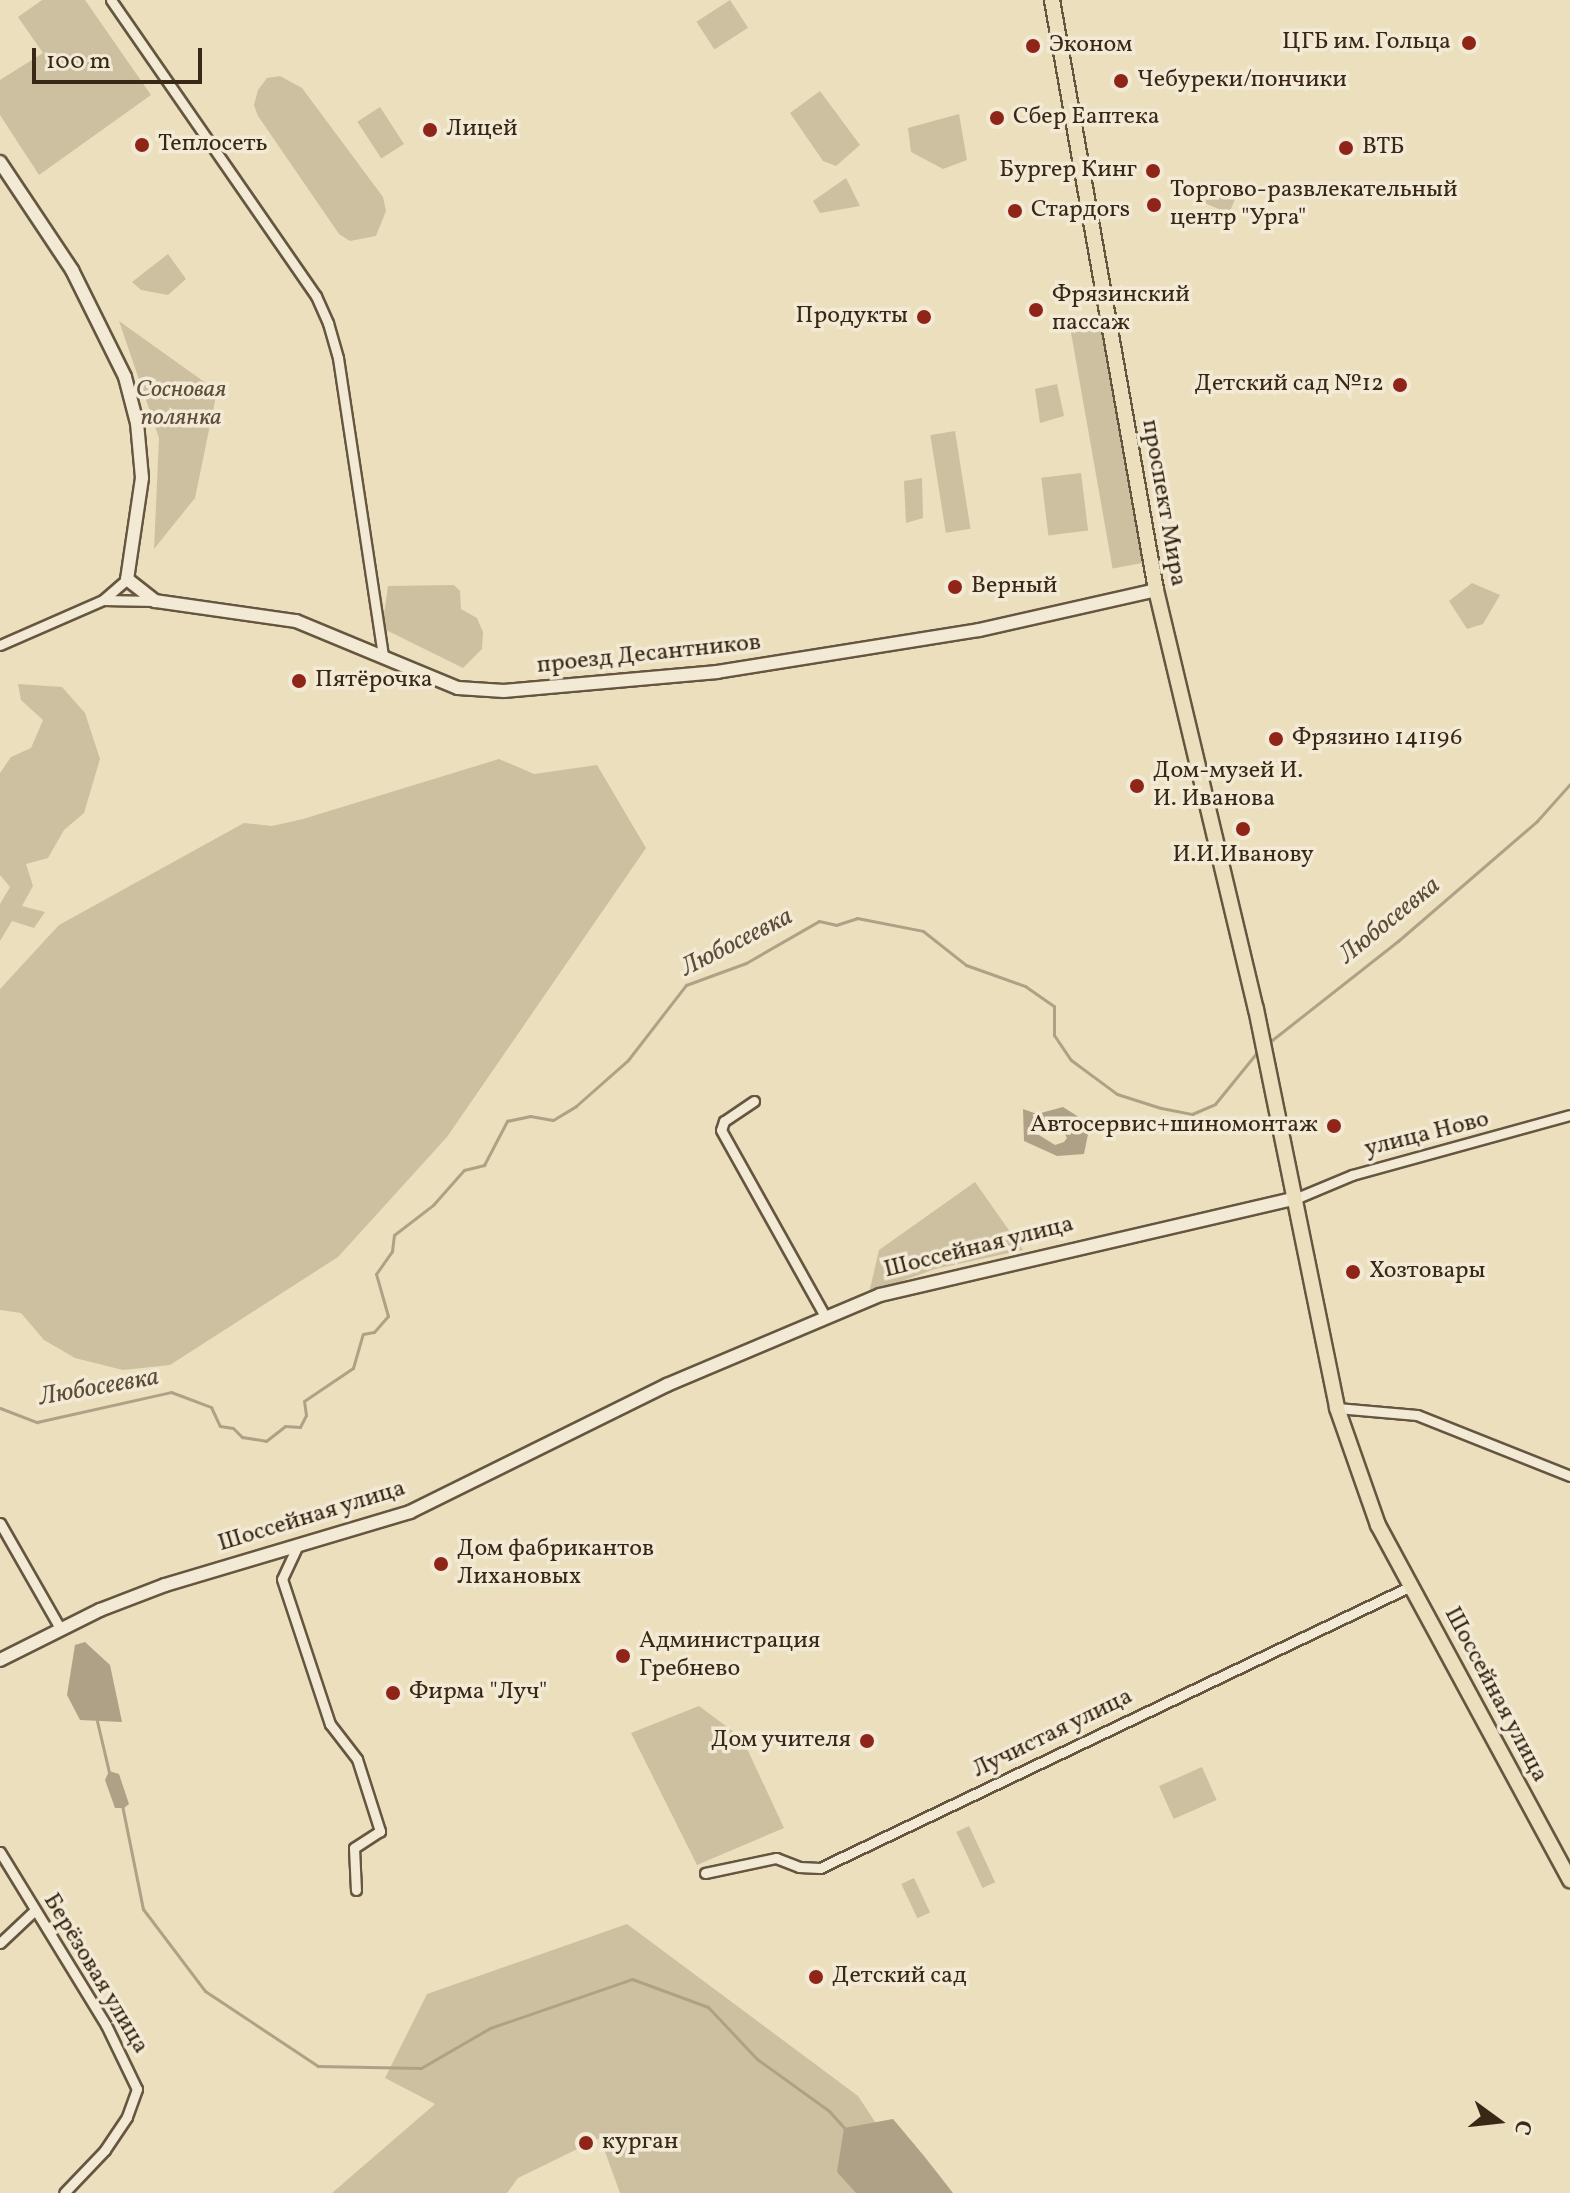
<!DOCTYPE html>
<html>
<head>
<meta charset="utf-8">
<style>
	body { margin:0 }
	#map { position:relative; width:1570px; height:2193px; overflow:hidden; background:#ebdfbe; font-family:Vollkorn,serif }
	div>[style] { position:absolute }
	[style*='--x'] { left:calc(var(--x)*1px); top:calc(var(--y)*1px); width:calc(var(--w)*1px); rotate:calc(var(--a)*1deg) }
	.green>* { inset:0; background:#cdc0a1; transform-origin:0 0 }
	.water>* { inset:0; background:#afa185 }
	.stream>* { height:3px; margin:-1.5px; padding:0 1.5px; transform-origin:1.5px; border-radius:1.5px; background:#afa185 }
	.roads { filter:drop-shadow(2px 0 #665640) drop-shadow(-2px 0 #665640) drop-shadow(0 2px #665640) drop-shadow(0 -2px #665640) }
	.street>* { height:9px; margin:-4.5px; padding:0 4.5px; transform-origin:4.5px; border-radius:4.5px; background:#f2ead5 }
	.secondary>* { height:12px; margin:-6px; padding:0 6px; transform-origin:6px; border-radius:6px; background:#f2ead5 }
	.primary>* { height:14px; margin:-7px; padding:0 7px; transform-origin:7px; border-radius:7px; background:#ebdfbe }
	.dots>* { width:22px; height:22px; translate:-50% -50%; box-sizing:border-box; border:4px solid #f2ead5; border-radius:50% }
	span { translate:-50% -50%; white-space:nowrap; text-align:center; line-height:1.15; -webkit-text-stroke:7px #f2ead5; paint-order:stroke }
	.poi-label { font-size:24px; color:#3a2816 }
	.right { translate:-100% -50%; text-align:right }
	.left { translate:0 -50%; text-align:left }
	.park-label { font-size:24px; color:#5f4e39; font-style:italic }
	.street-label { font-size:24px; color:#3a2816 }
	.water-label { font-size:26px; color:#5d4c37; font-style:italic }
	.north { position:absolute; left:1458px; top:2081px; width:80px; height:80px; -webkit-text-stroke:6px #f2ead5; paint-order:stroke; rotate:105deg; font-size:22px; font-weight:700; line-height:32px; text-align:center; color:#3a2816 }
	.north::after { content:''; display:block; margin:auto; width:28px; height:36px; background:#3a2816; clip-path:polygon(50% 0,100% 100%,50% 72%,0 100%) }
	.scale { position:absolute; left:32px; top:48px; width:170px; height:36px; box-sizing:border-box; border:4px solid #3a2816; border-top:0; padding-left:10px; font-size:24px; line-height:28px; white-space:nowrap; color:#3a2816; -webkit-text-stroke:6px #f2ead5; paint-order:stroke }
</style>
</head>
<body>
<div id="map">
	<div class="green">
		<div style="clip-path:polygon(42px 0,85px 0,151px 95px,39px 175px,0 115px,0 80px,43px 53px,18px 17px)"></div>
		<div style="left:730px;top:0;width:33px;height:40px;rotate:57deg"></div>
		<div style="clip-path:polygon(280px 76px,302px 88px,383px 197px,386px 211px,376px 236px,350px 241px,339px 234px,258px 116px,254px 105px,258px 90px,267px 78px)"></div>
		<div style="clip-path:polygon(820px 91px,860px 145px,836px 166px,823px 161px,790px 113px)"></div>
		<div style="left:380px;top:107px;width:44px;height:27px;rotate:57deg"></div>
		<div style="clip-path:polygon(959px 114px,967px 160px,943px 169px,911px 152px,908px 128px)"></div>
		<div style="clip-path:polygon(846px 178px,860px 206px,820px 213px,813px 201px)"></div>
		<div style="left:1201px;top:182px;width:38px;height:18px;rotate:23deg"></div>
		<div style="clip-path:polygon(168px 254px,186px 279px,168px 295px,141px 290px,132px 282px)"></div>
		<div style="clip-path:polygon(119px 321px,217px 391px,195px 498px,154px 549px,159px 438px)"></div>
		<div style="left:1105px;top:324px;width:242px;height:35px;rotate:80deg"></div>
		<div style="clip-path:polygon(1057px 384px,1064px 416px,1040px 423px,1035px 389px)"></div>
		<div style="left:955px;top:431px;width:99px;height:25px;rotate:81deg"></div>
		<div style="left:1081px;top:473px;width:58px;height:40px;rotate:83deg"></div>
		<div style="clip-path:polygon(922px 478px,923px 518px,906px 523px,904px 481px)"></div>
		<div style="clip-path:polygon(1472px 583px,1500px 595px,1483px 624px,1467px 629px,1449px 601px)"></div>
		<div style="clip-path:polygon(454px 585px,460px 591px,461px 609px,477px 618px,483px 632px,482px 649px,463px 668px,382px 628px,388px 586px)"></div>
		<div style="clip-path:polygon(18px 684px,62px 687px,85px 713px,100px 759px,84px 813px,64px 830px,48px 858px,26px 864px,33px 886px,22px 906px,45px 912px,34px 928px,12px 921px,0 941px,0 904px,10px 887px,0 875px,0 773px,11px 757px,31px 748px,43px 720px,21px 700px)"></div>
		<div style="clip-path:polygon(499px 759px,534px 774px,597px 765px,646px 848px,447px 1137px,338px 1257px,170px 1365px,123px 1370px,75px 1358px,44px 1340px,21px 1313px,0 1310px,0 989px,59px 925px,244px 823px,272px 826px,303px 819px)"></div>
		<div style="clip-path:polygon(975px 1182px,1023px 1250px,935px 1269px,869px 1293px,879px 1250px)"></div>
		<div style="clip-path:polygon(699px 1706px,742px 1738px,784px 1828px,697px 1865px,631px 1733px)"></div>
		<div style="left:1202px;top:1767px;width:36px;height:47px;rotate:66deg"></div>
		<div style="left:969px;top:1826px;width:62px;height:14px;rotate:65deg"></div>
		<div style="left:914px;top:1878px;width:38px;height:14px;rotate:65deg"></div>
		<div style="clip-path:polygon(627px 1924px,858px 2096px,922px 2193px,620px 2193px,600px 2138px,518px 2178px,507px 2193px,332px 2193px,435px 2104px,385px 2078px,427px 1994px)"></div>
	</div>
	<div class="water">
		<div style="clip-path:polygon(evenodd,1063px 1107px,1090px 1124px,1084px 1154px,1057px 1156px,1024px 1141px,1023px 1109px,1037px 1114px,1063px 1107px,1040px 1121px,1059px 1122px,1067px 1138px,1064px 1142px,1055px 1145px,1039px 1135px,1040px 1121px)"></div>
		<div style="clip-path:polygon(85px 1642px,110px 1665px,122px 1722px,80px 1720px,67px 1695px,75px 1645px)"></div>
		<div style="clip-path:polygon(109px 1771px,119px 1774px,129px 1804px,124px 1808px,115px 1808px,105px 1780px)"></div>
		<div style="clip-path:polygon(893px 2119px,924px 2156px,953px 2193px,856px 2193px,837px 2172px,844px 2128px)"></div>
	</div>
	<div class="stream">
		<div style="--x:1267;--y:1044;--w:167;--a:-38.2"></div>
		<div style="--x:1398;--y:941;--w:184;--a:-40.8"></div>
		<div style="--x:1537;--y:821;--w:50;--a:-48.3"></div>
		<div style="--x:0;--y:1408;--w:40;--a:21"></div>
		<div style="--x:37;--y:1422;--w:137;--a:-12.6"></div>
		<div style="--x:171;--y:1392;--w:43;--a:20.6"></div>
		<div style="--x:211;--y:1407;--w:21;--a:65"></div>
		<div style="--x:220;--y:1426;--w:13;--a:9"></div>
		<div style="--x:233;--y:1428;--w:13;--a:45"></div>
		<div style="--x:242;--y:1437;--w:24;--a:9"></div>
		<div style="--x:266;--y:1441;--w:24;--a:-38"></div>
		<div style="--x:285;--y:1426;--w:15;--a:4"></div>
		<div style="--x:300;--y:1427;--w:13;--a:-63"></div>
		<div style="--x:306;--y:1415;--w:14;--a:-98"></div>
		<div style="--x:304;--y:1401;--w:59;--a:-34"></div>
		<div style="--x:353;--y:1368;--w:35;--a:-74"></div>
		<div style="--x:363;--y:1334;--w:11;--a:-10"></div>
		<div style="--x:374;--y:1332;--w:21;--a:-49"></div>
		<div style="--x:388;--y:1316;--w:44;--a:-105.9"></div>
		<div style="--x:376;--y:1274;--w:28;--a:-55"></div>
		<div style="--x:392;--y:1251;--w:16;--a:-83"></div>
		<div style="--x:394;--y:1235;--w:49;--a:-37.6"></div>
		<div style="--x:433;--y:1205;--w:47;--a:-48.5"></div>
		<div style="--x:464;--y:1170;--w:21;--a:-14"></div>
		<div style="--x:484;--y:1165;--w:50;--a:-62.4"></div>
		<div style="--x:507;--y:1121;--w:24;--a:-12"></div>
		<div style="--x:530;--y:1116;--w:23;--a:10"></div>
		<div style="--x:553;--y:1120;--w:27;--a:-31"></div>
		<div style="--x:576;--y:1106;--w:69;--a:-41.5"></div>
		<div style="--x:628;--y:1060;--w:95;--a:-52.3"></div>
		<div style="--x:686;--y:985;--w:64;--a:-20.1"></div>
		<div style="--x:746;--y:963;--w:84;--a:-29.9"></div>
		<div style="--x:819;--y:921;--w:17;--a:13"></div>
		<div style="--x:836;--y:925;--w:22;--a:-18"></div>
		<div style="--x:857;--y:918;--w:67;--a:11.1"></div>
		<div style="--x:923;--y:931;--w:55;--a:38.3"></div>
		<div style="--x:966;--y:965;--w:63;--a:19.6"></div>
		<div style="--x:1025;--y:986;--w:35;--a:35"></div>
		<div style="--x:1054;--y:1006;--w:29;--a:90"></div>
		<div style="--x:1054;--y:1035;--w:30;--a:56"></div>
		<div style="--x:1071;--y:1060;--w:57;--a:36.5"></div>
		<div style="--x:1117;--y:1094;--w:46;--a:17.7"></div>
		<div style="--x:1161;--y:1108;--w:32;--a:11"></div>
		<div style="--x:1192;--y:1114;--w:25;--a:-23"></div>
		<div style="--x:1215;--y:1104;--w:68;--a:-50.9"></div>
		<div style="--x:97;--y:1721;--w:52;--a:76.8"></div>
		<div style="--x:122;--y:1805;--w:106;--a:78.6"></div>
		<div style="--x:143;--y:1909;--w:103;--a:52.9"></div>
		<div style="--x:205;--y:1991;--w:136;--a:33.6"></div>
		<div style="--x:318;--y:2066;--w:103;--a:1.1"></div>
		<div style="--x:421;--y:2068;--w:80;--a:-30.1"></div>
		<div style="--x:490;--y:2028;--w:150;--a:-19"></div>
		<div style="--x:632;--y:1979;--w:81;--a:20.2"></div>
		<div style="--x:708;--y:2007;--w:71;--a:46.7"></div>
		<div style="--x:757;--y:2059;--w:89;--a:35.8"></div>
		<div style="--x:829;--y:2111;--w:25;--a:48"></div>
	</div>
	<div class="roads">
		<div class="street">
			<div style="--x:111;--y:0;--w:360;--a:55.3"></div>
			<div style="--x:316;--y:296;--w:30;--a:66"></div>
			<div style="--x:328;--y:323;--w:36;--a:74"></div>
			<div style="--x:338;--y:358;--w:299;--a:81.4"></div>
			<div style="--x:103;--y:600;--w:32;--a:-41"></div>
			<div style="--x:0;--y:645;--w:112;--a:-23.6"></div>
			<div style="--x:103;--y:600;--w:52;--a:1.1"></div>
			<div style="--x:754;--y:1101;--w:36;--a:146"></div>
			<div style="--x:724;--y:1121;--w:9;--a:108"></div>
			<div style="--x:721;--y:1130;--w:213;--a:60.8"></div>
			<div style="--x:1297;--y:1198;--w:60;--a:-22.7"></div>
			<div style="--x:1352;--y:1175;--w:226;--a:-15.4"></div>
			<div style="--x:1337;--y:1408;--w:80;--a:5"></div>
			<div style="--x:1417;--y:1415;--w:165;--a:21.7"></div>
			<div style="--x:0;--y:1523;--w:121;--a:60.3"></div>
			<div style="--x:297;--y:1547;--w:35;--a:115"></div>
			<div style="--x:282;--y:1579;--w:153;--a:71.7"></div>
			<div style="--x:330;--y:1724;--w:44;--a:52.4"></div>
			<div style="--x:357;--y:1759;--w:76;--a:72.3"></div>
			<div style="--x:380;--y:1831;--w:31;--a:147"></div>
			<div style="--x:354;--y:1848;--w:42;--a:87.3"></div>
			<div style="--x:0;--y:1852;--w:203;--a:58.5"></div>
			<div style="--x:106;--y:2025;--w:71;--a:64.2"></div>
			<div style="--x:137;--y:2089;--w:30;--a:110"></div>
			<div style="--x:127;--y:2117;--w:40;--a:124"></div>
			<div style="--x:105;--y:2150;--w:59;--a:133.6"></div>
			<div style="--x:705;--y:1873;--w:73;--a:-11.9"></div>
			<div style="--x:776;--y:1858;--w:25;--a:21"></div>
			<div style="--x:799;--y:1867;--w:21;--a:3"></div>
			<div style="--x:820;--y:1868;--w:655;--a:-25.51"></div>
			<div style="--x:0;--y:1943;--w:47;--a:-43.3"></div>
		</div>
		<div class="secondary">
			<div style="--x:0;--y:162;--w:130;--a:56.3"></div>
			<div style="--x:72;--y:270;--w:119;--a:63.6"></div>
			<div style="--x:125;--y:377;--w:48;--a:75.4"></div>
			<div style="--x:137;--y:423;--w:55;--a:84.8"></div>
			<div style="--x:142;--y:478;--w:102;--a:98.4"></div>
			<div style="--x:127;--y:579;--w:36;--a:38"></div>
			<div style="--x:155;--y:601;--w:142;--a:8.1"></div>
			<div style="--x:296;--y:621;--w:175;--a:22.5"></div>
			<div style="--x:458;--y:688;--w:46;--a:3.7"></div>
			<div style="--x:504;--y:691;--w:214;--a:-5.1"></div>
			<div style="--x:717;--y:672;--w:265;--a:-9.1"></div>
			<div style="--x:979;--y:630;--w:181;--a:-12.7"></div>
			<div style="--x:0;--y:1660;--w:112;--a:-26.6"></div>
			<div style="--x:100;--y:1610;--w:70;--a:-21"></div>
			<div style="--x:165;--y:1585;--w:256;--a:-16.6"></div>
			<div style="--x:410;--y:1512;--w:287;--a:-26.3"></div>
			<div style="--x:667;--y:1385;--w:231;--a:-22.9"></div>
			<div style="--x:880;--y:1295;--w:428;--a:-13.1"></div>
		</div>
		<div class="primary">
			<div style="--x:1052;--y:0;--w:599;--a:80"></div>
			<div style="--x:1156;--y:590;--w:431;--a:76.6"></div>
			<div style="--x:1256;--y:1009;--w:407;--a:78.5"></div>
			<div style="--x:1337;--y:1408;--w:124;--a:70.7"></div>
			<div style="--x:1378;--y:1525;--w:404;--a:61.6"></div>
		</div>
	</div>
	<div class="dots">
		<div style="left:1469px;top:43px;background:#8f2418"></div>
		<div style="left:1033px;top:46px;background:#8f2418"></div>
		<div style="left:1121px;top:81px;background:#8f2418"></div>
		<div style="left:997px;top:118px;background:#8f2418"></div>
		<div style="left:430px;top:130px;background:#8f2418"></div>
		<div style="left:142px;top:145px;background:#8f2418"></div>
		<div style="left:1346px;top:148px;background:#8f2418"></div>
		<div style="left:1153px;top:171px;background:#8f2418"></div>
		<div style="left:1154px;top:205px;background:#8f2418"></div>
		<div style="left:1015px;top:211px;background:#8f2418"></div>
		<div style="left:1036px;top:310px;background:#8f2418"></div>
		<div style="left:924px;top:317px;background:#8f2418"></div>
		<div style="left:1400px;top:385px;background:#8f2418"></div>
		<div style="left:955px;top:587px;background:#8f2418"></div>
		<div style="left:299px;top:681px;background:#8f2418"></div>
		<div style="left:1276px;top:739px;background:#8f2418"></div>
		<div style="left:1137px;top:786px;background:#8f2418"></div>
		<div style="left:1243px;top:829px;background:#8f2418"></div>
		<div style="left:1334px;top:1126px;background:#8f2418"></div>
		<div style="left:1353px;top:1272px;background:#8f2418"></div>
		<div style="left:441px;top:1564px;background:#8f2418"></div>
		<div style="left:623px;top:1656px;background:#8f2418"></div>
		<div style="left:393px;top:1693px;background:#8f2418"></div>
		<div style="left:867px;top:1741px;background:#8f2418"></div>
		<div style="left:816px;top:1977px;background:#8f2418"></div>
		<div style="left:586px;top:2143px;background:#8f2418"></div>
	</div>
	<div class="poi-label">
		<span class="right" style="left:1451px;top:43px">ЦГБ им. Гольца</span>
		<span class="left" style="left:1049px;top:46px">Эконом</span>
		<span class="left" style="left:1137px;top:81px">Чебуреки/пончики</span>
		<span class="left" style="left:1013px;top:118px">Сбер Еаптека</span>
		<span class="left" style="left:446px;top:130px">Лицей</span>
		<span class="left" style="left:158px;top:145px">Теплосеть</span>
		<span class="left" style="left:1362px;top:148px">ВТБ</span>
		<span class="right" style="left:1137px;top:171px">Бургер Кинг</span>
		<span class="left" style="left:1170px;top:205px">Торгово-развлекательный<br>центр "Урга"</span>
		<span class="left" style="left:1031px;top:211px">Стардогs</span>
		<span class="left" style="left:1052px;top:310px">Фрязинский<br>пассаж</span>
		<span class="right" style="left:908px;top:317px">Продукты</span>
		<span class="right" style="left:1384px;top:385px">Детский сад №12</span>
		<span class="left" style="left:971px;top:587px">Верный</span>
		<span class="left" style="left:315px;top:681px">Пятёрочка</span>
		<span class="left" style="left:1292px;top:739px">Фрязино 141196</span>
		<span class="left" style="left:1153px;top:786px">Дом-музей И.<br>И. Иванова</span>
		<span style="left:1243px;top:856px">И.И.Иванову</span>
		<span class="right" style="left:1318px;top:1126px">Автосервис+шиномонтаж</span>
		<span class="left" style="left:1369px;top:1272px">Хозтовары</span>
		<span class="left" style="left:457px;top:1564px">Дом фабрикантов<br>Лихановых</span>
		<span class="left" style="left:639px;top:1656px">Администрация<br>Гребнево</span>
		<span class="left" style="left:409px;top:1693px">Фирма "Луч"</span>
		<span class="right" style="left:851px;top:1741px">Дом учителя</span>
		<span class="left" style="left:832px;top:1977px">Детский сад</span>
		<span class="left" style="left:602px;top:2143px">курган</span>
	</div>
	<div class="park-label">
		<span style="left:181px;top:405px">Сосновая<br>полянка</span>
	</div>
	<div class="street-label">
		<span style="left:1163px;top:503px;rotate:80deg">проспект Мира</span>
		<span style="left:649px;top:655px;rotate:-6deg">проезд Десантников</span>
		<span style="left:1427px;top:1135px;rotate:-14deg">улица Ново</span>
		<span style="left:979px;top:1248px;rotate:-14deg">Шоссейная улица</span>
		<span style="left:312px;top:1517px;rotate:-17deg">Шоссейная улица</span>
		<span style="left:1495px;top:1695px;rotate:62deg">Шоссейная улица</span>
		<span style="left:1053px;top:1734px;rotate:-26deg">Лучистая улица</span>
		<span style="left:95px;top:1974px;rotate:59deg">Берёзовая улица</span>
	</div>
	<div class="water-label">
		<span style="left:1390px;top:921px;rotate:-39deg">Любосеевка</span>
		<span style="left:737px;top:943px;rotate:-27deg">Любосеевка</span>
		<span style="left:99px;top:1388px;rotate:-10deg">Любосеевка</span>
	</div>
	<div class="north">С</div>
	<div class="scale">100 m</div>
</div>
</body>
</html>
